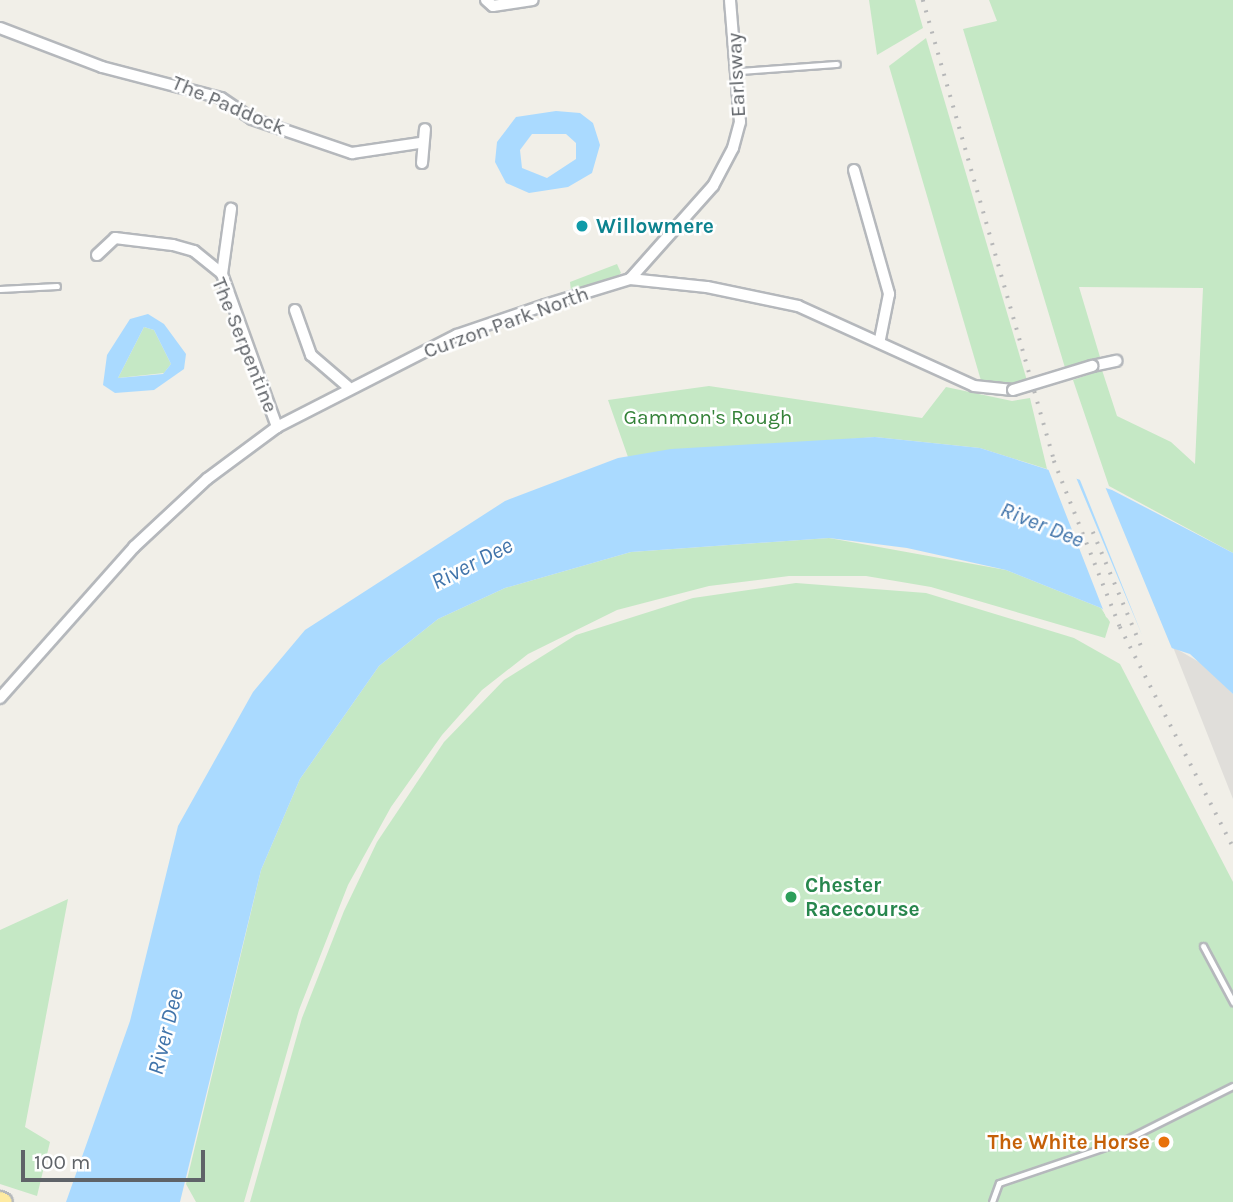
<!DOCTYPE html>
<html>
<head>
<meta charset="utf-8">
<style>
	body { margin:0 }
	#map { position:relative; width:1233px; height:1202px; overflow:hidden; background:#f1efe8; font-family:Karla,sans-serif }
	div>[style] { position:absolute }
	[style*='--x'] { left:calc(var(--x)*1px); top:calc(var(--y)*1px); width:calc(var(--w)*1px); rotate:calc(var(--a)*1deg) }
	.industrial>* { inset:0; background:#e0deda }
	.green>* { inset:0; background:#c5e8c5 }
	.water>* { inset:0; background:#aadaff }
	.pier>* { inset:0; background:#f1efe8 }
	.roads { filter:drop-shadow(2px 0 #b5b8bc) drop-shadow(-2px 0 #b5b8bc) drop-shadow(0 2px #b5b8bc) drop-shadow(0 -2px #b5b8bc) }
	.service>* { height:5px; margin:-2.5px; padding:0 2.5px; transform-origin:2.5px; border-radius:2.5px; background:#fff }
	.minor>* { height:10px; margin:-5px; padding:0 5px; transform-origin:5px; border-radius:5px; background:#fff }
	.trunk>* { height:16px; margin:-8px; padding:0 8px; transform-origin:8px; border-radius:8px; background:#feeaa1 }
	.rail>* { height:3.5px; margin-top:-1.75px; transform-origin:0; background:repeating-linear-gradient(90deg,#b6b7b8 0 2px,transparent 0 11px) }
	.bridges { filter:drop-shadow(2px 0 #b5b8bc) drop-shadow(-2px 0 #b5b8bc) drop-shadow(0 2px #b5b8bc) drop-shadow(0 -2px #b5b8bc) }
	.minor-bridge>* { height:10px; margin:-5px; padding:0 5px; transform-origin:5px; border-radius:5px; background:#fff }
	.dots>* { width:19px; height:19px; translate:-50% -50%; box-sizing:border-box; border:4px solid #fff; border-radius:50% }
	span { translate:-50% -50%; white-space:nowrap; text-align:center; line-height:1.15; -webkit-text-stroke:5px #fff; paint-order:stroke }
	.street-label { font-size:21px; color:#5f6368 }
	.culture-label { font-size:21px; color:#0d838f; font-weight:700 }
	.left { translate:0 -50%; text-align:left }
	.park-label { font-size:21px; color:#348238 }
	.leisure-label { font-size:21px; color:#27864d; font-weight:700 }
	.food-label { font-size:21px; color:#c56008; font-weight:700 }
	.right { translate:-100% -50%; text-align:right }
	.water-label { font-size:23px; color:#4174aa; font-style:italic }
	.scale { position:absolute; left:21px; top:1150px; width:184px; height:32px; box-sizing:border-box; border:4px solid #5f6368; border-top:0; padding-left:9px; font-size:21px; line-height:24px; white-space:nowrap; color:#5f6368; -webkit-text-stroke:5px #fff; paint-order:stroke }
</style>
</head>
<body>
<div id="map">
	<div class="industrial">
		<div style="clip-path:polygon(1173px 647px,1206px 666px,1233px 694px,1233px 799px)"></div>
	</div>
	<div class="green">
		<div style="clip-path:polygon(869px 0,915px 0,923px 28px,877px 55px)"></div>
		<div style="clip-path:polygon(989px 0,1233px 0,1233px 553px,1109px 486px,1073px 380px,1102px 370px,1117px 416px,1171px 442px,1195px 464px,1203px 288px,1079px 287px,1100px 357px,1066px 371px,963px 29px,997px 21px)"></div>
		<div style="clip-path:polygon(926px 38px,1028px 384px,999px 392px,982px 384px,889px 66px)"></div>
		<div style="clip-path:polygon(617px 264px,621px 273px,609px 283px,571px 291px,570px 282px)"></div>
		<div style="clip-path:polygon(144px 327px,154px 330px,171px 364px,164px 373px,118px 378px)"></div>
		<div style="clip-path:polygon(709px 386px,922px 418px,946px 387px,1012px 401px,1030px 398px,1047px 469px,980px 448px,875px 437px,628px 457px,608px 400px)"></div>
		<div style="clip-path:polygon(829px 538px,1006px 570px,1101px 608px,1110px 622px,1105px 638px,931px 587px,866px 576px,789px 576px,709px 586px,617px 610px,528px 654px,482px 690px,442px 735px,391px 807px,348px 885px,299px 1010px,244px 1202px,196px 1202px,186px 1184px,261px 870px,300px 779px,379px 666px,438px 619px,505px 588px,631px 552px)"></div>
		<div style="clip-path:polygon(796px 583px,926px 593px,1074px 638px,1120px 664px,1233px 882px,1233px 1202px,250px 1202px,302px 1018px,344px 911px,377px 842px,444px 742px,504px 680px,576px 635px,693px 598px)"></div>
		<div style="clip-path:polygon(68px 899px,25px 1127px,50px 1142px,37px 1196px,0 1184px,0 930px)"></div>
	</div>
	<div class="water">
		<div style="clip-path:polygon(evenodd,556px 111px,580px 113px,593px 123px,600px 145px,592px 173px,568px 187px,529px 193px,506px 183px,495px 162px,497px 142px,516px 117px,556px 111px,532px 134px,566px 134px,576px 143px,576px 159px,547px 178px,522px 168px,520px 150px,532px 134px)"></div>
		<div style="clip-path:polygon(evenodd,148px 314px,164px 324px,186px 354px,184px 369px,154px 390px,115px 393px,103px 385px,107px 355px,130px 319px,148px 314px,144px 327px,154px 330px,171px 364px,163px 374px,118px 378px,144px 327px)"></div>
		<div style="clip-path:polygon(875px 437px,980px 448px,1112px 490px,1233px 553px,1233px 694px,1190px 654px,1141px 638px,1101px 608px,1006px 570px,907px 548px,829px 538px,631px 552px,505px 588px,438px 619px,379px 666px,300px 779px,261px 870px,180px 1202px,66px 1202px,130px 1021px,178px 826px,253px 692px,305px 630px,505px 501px,618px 458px,671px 449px)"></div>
	</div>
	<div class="pier">
		<div style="clip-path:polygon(1047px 466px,1075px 475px,1142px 635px,1078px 475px,1104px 484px,1173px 651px,1140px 642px,1106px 617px)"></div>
	</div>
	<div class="roads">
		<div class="service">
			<div style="--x:739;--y:71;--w:98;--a:-4.1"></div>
			<div style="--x:0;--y:289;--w:57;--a:-3"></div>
			<div style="--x:1203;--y:946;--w:64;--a:61.8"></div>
			<div style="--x:992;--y:1202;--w:20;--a:-70"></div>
			<div style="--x:999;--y:1183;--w:131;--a:-18.7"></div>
			<div style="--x:1123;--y:1141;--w:123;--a:-26.6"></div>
		</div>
		<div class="minor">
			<div style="--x:486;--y:0;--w:9;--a:41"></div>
			<div style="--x:493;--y:6;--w:40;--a:-8.5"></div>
			<div style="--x:0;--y:28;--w:109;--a:20.9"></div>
			<div style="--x:102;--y:67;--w:123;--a:14.6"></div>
			<div style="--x:221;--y:98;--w:37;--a:34"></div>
			<div style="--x:252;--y:119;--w:106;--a:18.8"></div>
			<div style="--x:352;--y:153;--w:69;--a:-8.4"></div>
			<div style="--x:422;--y:163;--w:34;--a:-85"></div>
			<div style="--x:854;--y:170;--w:129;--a:74.2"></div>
			<div style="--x:889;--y:294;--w:46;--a:101.3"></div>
			<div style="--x:97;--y:255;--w:25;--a:-43"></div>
			<div style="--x:115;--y:238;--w:58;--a:6.9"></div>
			<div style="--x:173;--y:245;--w:22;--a:16"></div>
			<div style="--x:194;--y:251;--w:36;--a:39"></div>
			<div style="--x:222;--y:274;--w:163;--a:70.2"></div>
			<div style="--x:222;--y:274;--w:66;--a:-82.1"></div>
			<div style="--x:630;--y:279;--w:125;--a:-48.3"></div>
			<div style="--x:713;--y:186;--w:43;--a:-62.2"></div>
			<div style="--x:733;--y:148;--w:27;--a:-75"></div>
			<div style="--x:740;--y:122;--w:122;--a:-94.7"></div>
			<div style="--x:295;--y:310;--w:48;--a:70.4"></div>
			<div style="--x:311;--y:355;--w:48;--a:40.7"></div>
			<div style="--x:1092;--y:366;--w:25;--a:-12"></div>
			<div style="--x:0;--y:698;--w:202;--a:-48.4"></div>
			<div style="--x:134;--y:547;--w:100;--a:-43"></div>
			<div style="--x:207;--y:479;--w:87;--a:-36.6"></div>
			<div style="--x:277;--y:427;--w:202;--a:-27.1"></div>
			<div style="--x:457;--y:335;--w:93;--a:-18.8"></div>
			<div style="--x:545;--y:305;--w:89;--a:-17"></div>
			<div style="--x:630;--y:279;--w:77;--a:5.9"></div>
			<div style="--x:707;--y:287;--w:93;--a:11.8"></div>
			<div style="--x:798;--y:306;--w:193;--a:24.4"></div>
			<div style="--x:974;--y:386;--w:39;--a:6"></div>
		</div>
		<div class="trunk">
			<div style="--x:0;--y:1200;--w:4;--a:27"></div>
		</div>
	</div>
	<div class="rail">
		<div style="--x:923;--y:0;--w:479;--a:74.1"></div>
		<div style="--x:1054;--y:461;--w:179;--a:68.3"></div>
		<div style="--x:1120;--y:627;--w:247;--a:62.8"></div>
		<div style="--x:1093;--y:532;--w:126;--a:67.1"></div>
	</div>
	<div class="bridges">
		<div class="minor-bridge">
			<div style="--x:1013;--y:390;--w:83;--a:-16.9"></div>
		</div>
	</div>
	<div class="dots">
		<div style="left:582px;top:226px;background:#0f9aa8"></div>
		<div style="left:791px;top:897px;background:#2e9e5b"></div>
		<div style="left:1164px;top:1142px;background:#e8710a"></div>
	</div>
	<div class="street-label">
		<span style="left:736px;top:75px;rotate:-93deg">Earlsway</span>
		<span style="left:229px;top:105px;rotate:23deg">The Paddock</span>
		<span style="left:506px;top:322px;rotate:-20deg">Curzon Park North</span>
		<span style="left:245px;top:345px;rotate:68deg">The Serpentine</span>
	</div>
	<div class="culture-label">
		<span class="left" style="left:596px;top:226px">Willowmere</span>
	</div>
	<div class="park-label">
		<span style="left:708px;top:417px">Gammon's Rough</span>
	</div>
	<div class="leisure-label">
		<span class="left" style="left:805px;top:897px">Chester<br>Racecourse</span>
	</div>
	<div class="food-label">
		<span class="right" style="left:1150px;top:1142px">The White Horse</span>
	</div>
	<div class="water-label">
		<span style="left:1042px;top:525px;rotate:22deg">River Dee</span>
		<span style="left:472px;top:564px;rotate:-27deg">River Dee</span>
		<span style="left:166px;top:1032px;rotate:-76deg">River Dee</span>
	</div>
	<div class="scale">100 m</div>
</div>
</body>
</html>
